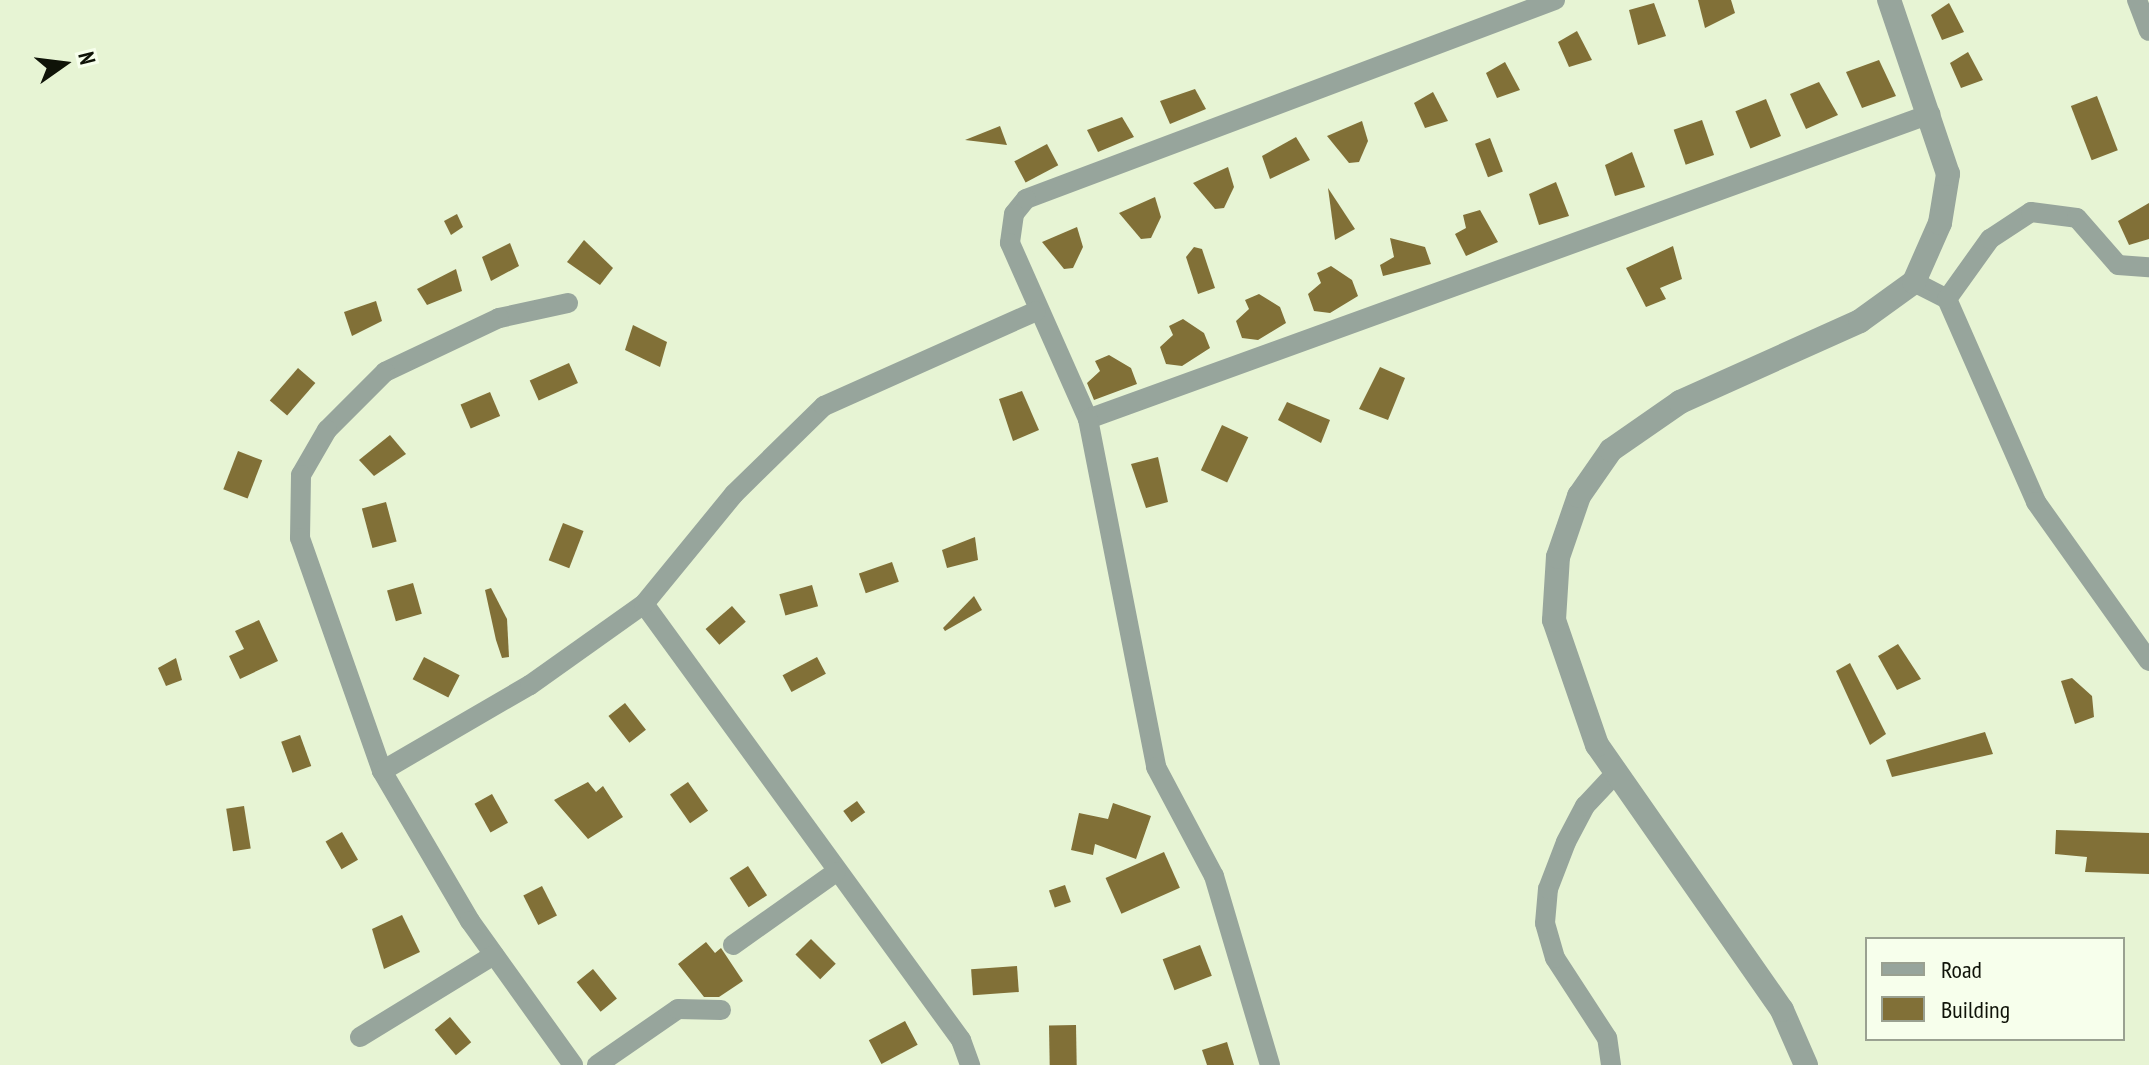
<!DOCTYPE html>
<html>
<head>
<meta charset="utf-8">
<style>
	body { margin:0 }
	#map { position:relative; width:2149px; height:1065px; overflow:hidden; background:#e7f4d4; font-family:"PT Sans Narrow",sans-serif }
	div>[style] { position:absolute }
	[style*='--x'] { left:calc(var(--x)*1px); top:calc(var(--y)*1px); width:calc(var(--w)*1px); rotate:calc(var(--a)*1deg) }
	.building>* { inset:0; background:#817037; transform-origin:0 0 }
	.minor>* { height:20px; margin:-10px; padding:0 10px; transform-origin:10px; border-radius:10px; background:#97a59c }
	.tertiary>* { height:24px; margin:-12px; padding:0 12px; transform-origin:12px; border-radius:12px; background:#97a59c }
	span { translate:-50% -50%; white-space:nowrap; text-align:center; line-height:1.15; -webkit-text-stroke:8px #f7ffec; paint-order:stroke }
	.legend { position:absolute; left:1865px; top:937px; width:260px; height:104px; box-sizing:border-box; background:#f7ffec; border:2px solid #9aa191; margin:0; padding:10px 14px; list-style:none; font-size:24px; color:#0f1308 }
	.legend li { display:flex; align-items:center; gap:16px; height:40px }
	.legend b { width:40px; border:2px solid #9aa191 }
	.north { position:absolute; left:24px; top:24px; width:80px; height:80px; -webkit-text-stroke:6px #f7ffec; paint-order:stroke; rotate:76deg; font-size:22px; font-weight:700; line-height:32px; text-align:center; color:#0f1308 }
	.north::after { content:''; display:block; margin:auto; width:28px; height:36px; background:#0f1308; clip-path:polygon(50% 0,100% 100%,50% 72%,0 100%) }
</style>
</head>
<body>
<div id="map">
	<div class="building">
		<div style="clip-path:polygon(1698px 0,1731px 0,1735px 13px,1705px 28px)"></div>
		<div style="clip-path:polygon(1654px 3px,1666px 36px,1638px 45px,1629px 10px)"></div>
		<div style="clip-path:polygon(1949px 3px,1964px 32px,1942px 40px,1931px 15px)"></div>
		<div style="clip-path:polygon(1577px 31px,1592px 60px,1569px 67px,1558px 42px)"></div>
		<div style="clip-path:polygon(1968px 52px,1983px 80px,1961px 88px,1950px 63px)"></div>
		<div style="clip-path:polygon(1879px 60px,1896px 96px,1862px 108px,1846px 72px)"></div>
		<div style="clip-path:polygon(1505px 62px,1520px 90px,1497px 98px,1486px 73px)"></div>
		<div style="clip-path:polygon(1819px 82px,1838px 115px,1806px 129px,1790px 94px)"></div>
		<div style="clip-path:polygon(1195px 89px,1206px 109px,1170px 124px,1160px 101px)"></div>
		<div style="clip-path:polygon(1433px 92px,1448px 121px,1425px 128px,1414px 103px)"></div>
		<div style="left:2097px;top:96px;width:58px;height:28px;rotate:69deg"></div>
		<div style="left:1766px;top:99px;width:40px;height:33px;rotate:68deg"></div>
		<div style="clip-path:polygon(1122px 117px,1134px 137px,1098px 152px,1087px 130px)"></div>
		<div style="left:1702px;top:120px;width:37px;height:30px;rotate:71deg"></div>
		<div style="clip-path:polygon(1362px 121px,1368px 141px,1359px 162px,1349px 163px,1327px 136px)"></div>
		<div style="clip-path:polygon(1000px 126px,1007px 145px,965px 140px)"></div>
		<div style="clip-path:polygon(1296px 137px,1310px 160px,1270px 179px,1262px 156px)"></div>
		<div style="left:1490px;top:138px;width:36px;height:16px;rotate:69deg"></div>
		<div style="left:1047px;top:144px;width:24px;height:37px;rotate:62deg"></div>
		<div style="clip-path:polygon(1632px 152px,1645px 187px,1615px 196px,1605px 165px)"></div>
		<div style="clip-path:polygon(1228px 167px,1234px 187px,1224px 208px,1215px 209px,1193px 183px)"></div>
		<div style="clip-path:polygon(1556px 182px,1569px 216px,1539px 225px,1529px 194px)"></div>
		<div style="clip-path:polygon(1328px 188px,1355px 229px,1335px 240px)"></div>
		<div style="clip-path:polygon(1155px 197px,1161px 217px,1151px 238px,1141px 239px,1119px 213px)"></div>
		<div style="clip-path:polygon(2149px 203px,2149px 239px,2129px 245px,2118px 221px)"></div>
		<div style="clip-path:polygon(1480px 210px,1498px 242px,1466px 256px,1455px 234px,1466px 228px,1463px 215px)"></div>
		<div style="clip-path:polygon(457px 214px,463px 227px,451px 235px,444px 221px)"></div>
		<div style="clip-path:polygon(1077px 227px,1083px 247px,1073px 268px,1064px 269px,1042px 242px)"></div>
		<div style="clip-path:polygon(1390px 238px,1425px 247px,1431px 264px,1383px 276px,1380px 265px,1394px 257px)"></div>
		<div style="clip-path:polygon(584px 240px,613px 268px,600px 285px,567px 262px)"></div>
		<div style="clip-path:polygon(510px 243px,519px 266px,491px 281px,482px 257px)"></div>
		<div style="clip-path:polygon(1673px 246px,1682px 279px,1660px 288px,1666px 299px,1646px 307px,1626px 268px)"></div>
		<div style="clip-path:polygon(1194px 247px,1202px 249px,1215px 288px,1198px 294px,1186px 257px)"></div>
		<div style="clip-path:polygon(1331px 266px,1352px 280px,1358px 296px,1330px 313px,1314px 311px,1308px 294px,1321px 283px,1317px 273px)"></div>
		<div style="clip-path:polygon(456px 269px,462px 291px,427px 305px,417px 289px)"></div>
		<div style="clip-path:polygon(1259px 294px,1280px 307px,1286px 323px,1258px 340px,1242px 338px,1236px 321px,1249px 309px,1245px 300px)"></div>
		<div style="clip-path:polygon(376px 301px,382px 321px,352px 336px,344px 312px)"></div>
		<div style="clip-path:polygon(1183px 319px,1204px 333px,1210px 348px,1182px 366px,1166px 364px,1160px 347px,1173px 335px,1169px 326px)"></div>
		<div style="clip-path:polygon(633px 325px,667px 342px,660px 367px,625px 350px)"></div>
		<div style="clip-path:polygon(1109px 355px,1131px 368px,1137px 384px,1094px 400px,1087px 383px,1100px 371px,1095px 361px)"></div>
		<div style="left:569px;top:363px;width:22px;height:43px;rotate:66deg"></div>
		<div style="clip-path:polygon(1380px 367px,1405px 378px,1388px 420px,1359px 409px)"></div>
		<div style="left:298px;top:368px;width:23px;height:43px;rotate:41deg"></div>
		<div style="clip-path:polygon(1022px 391px,1039px 430px,1013px 441px,999px 399px)"></div>
		<div style="left:490px;top:392px;width:26px;height:32px;rotate:67deg"></div>
		<div style="clip-path:polygon(1287px 402px,1330px 420px,1321px 443px,1278px 420px)"></div>
		<div style="left:1222px;top:425px;width:29px;height:50px;rotate:25deg"></div>
		<div style="clip-path:polygon(390px 435px,406px 454px,374px 476px,359px 460px)"></div>
		<div style="left:238px;top:451px;width:26px;height:41px;rotate:21deg"></div>
		<div style="clip-path:polygon(1158px 457px,1168px 502px,1146px 508px,1131px 464px)"></div>
		<div style="left:386px;top:502px;width:41px;height:25px;rotate:75deg"></div>
		<div style="left:563px;top:523px;width:22px;height:40px;rotate:21deg"></div>
		<div style="clip-path:polygon(975px 537px,978px 560px,947px 568px,942px 550px)"></div>
		<div style="left:892px;top:562px;width:21px;height:35px;rotate:71deg"></div>
		<div style="left:413px;top:583px;width:32px;height:27px;rotate:74deg"></div>
		<div style="left:812px;top:585px;width:22px;height:34px;rotate:74deg"></div>
		<div style="clip-path:polygon(491px 588px,507px 619px,509px 657px,502px 658px,496px 640px,485px 590px)"></div>
		<div style="clip-path:polygon(974px 596px,982px 610px,945px 631px,943px 628px)"></div>
		<div style="left:732px;top:606px;width:21px;height:35px;rotate:49deg"></div>
		<div style="clip-path:polygon(259px 620px,278px 661px,240px 679px,229px 656px,244px 649px,235px 631px)"></div>
		<div style="clip-path:polygon(1898px 644px,1921px 679px,1897px 690px,1878px 656px)"></div>
		<div style="left:424px;top:657px;width:40px;height:25px;rotate:27deg"></div>
		<div style="left:817px;top:657px;width:19px;height:39px;rotate:62deg"></div>
		<div style="clip-path:polygon(176px 658px,182px 680px,166px 686px,158px 668px)"></div>
		<div style="clip-path:polygon(1850px 663px,1886px 734px,1870px 745px,1836px 671px)"></div>
		<div style="clip-path:polygon(2072px 678px,2092px 696px,2094px 717px,2075px 724px,2061px 681px)"></div>
		<div style="left:625px;top:703px;width:34px;height:21px;rotate:52deg"></div>
		<div style="clip-path:polygon(1985px 732px,1993px 754px,1892px 777px,1886px 760px)"></div>
		<div style="left:300px;top:735px;width:33px;height:20px;rotate:70deg"></div>
		<div style="clip-path:polygon(588px 782px,596px 792px,603px 786px,623px 817px,588px 839px,554px 800px)"></div>
		<div style="left:688px;top:782px;width:35px;height:22px;rotate:55deg"></div>
		<div style="left:492px;top:794px;width:33px;height:20px;rotate:61deg"></div>
		<div style="left:857px;top:801px;width:14px;height:17px;rotate:54deg"></div>
		<div style="clip-path:polygon(1113px 803px,1151px 816px,1136px 859px,1095px 844px,1093px 855px,1071px 850px,1079px 813px,1108px 819px)"></div>
		<div style="left:244px;top:806px;width:43px;height:18px;rotate:81deg"></div>
		<div style="clip-path:polygon(2056px 830px,2149px 833px,2149px 874px,2085px 872px,2087px 857px,2055px 854px)"></div>
		<div style="left:342px;top:832px;width:32px;height:19px;rotate:60deg"></div>
		<div style="left:1164px;top:852px;width:39px;height:64px;rotate:66deg"></div>
		<div style="left:748px;top:866px;width:35px;height:22px;rotate:57deg"></div>
		<div style="left:1065px;top:885px;width:18px;height:17px;rotate:71deg"></div>
		<div style="left:542px;top:886px;width:33px;height:21px;rotate:63deg"></div>
		<div style="clip-path:polygon(402px 915px,420px 952px,384px 969px,372px 929px)"></div>
		<div style="left:811px;top:939px;width:35px;height:22px;rotate:45deg"></div>
		<div style="clip-path:polygon(706px 942px,715px 953px,721px 948px,743px 981px,719px 997px,704px 997px,678px 964px)"></div>
		<div style="left:1200px;top:945px;width:33px;height:40px;rotate:69deg"></div>
		<div style="left:1017px;top:966px;width:26px;height:46px;rotate:86deg"></div>
		<div style="left:593px;top:969px;width:38px;height:21px;rotate:51deg"></div>
		<div style="left:450px;top:1017px;width:33px;height:20px;rotate:50deg"></div>
		<div style="left:905px;top:1021px;width:27px;height:41px;rotate:62deg"></div>
		<div style="left:1076px;top:1025px;width:40px;height:27px;rotate:89deg"></div>
		<div style="clip-path:polygon(1227px 1042px,1234px 1065px,1207px 1065px,1202px 1050px)"></div>
	</div>
	<div class="minor">
		<div style="--x:1555;--y:0;--w:565;--a:159.38"></div>
		<div style="--x:1026;--y:199;--w:19;--a:129"></div>
		<div style="--x:1014;--y:214;--w:29;--a:98"></div>
		<div style="--x:1010;--y:243;--w:193;--a:66.1"></div>
		<div style="--x:1088;--y:419;--w:896;--a:-19.91"></div>
		<div style="--x:2137;--y:0;--w:33;--a:69"></div>
		<div style="--x:1914;--y:282;--w:37;--a:27"></div>
		<div style="--x:1947;--y:299;--w:222;--a:66.3"></div>
		<div style="--x:2036;--y:502;--w:195;--a:54.6"></div>
		<div style="--x:1947;--y:299;--w:74;--a:-54.4"></div>
		<div style="--x:1990;--y:239;--w:49;--a:-33.4"></div>
		<div style="--x:2031;--y:212;--w:46;--a:7.4"></div>
		<div style="--x:2077;--y:218;--w:62;--a:48.9"></div>
		<div style="--x:2118;--y:265;--w:31;--a:4"></div>
		<div style="--x:568;--y:303;--w:71;--a:167.7"></div>
		<div style="--x:499;--y:318;--w:126;--a:154.7"></div>
		<div style="--x:385;--y:372;--w:82;--a:135"></div>
		<div style="--x:327;--y:430;--w:52;--a:120"></div>
		<div style="--x:301;--y:475;--w:63;--a:90.9"></div>
		<div style="--x:300;--y:538;--w:247;--a:70.6"></div>
		<div style="--x:382;--y:771;--w:174;--a:59.6"></div>
		<div style="--x:470;--y:921;--w:177;--a:54.4"></div>
		<div style="--x:1088;--y:419;--w:355;--a:78.9"></div>
		<div style="--x:1156;--y:767;--w:123;--a:62"></div>
		<div style="--x:1214;--y:876;--w:197;--a:73.5"></div>
		<div style="--x:644;--y:604;--w:539;--a:53.98"></div>
		<div style="--x:961;--y:1040;--w:27;--a:70"></div>
		<div style="--x:382;--y:771;--w:171;--a:-30.2"></div>
		<div style="--x:530;--y:685;--w:140;--a:-35.4"></div>
		<div style="--x:644;--y:604;--w:142;--a:-50.7"></div>
		<div style="--x:734;--y:494;--w:126;--a:-44.4"></div>
		<div style="--x:824;--y:406;--w:232;--a:-24.1"></div>
		<div style="--x:733;--y:945;--w:126;--a:-35.3"></div>
		<div style="--x:360;--y:1037;--w:157;--a:-31.5"></div>
		<div style="--x:597;--y:1065;--w:98;--a:-34.7"></div>
		<div style="--x:678;--y:1009;--w:43;--a:1.3"></div>
		<div style="--x:1611;--y:1065;--w:27;--a:-98"></div>
		<div style="--x:1607;--y:1038;--w:95;--a:-123"></div>
		<div style="--x:1555;--y:958;--w:36;--a:-106"></div>
		<div style="--x:1545;--y:923;--w:34;--a:-85"></div>
		<div style="--x:1548;--y:889;--w:50;--a:-69"></div>
		<div style="--x:1566;--y:842;--w:41;--a:-62.2"></div>
		<div style="--x:1585;--y:806;--w:44;--a:-46.8"></div>
	</div>
	<div class="tertiary">
		<div style="--x:1806;--y:1065;--w:60;--a:-113.6"></div>
		<div style="--x:1782;--y:1010;--w:323;--a:-124.9"></div>
		<div style="--x:1597;--y:745;--w:132;--a:-109"></div>
		<div style="--x:1554;--y:620;--w:63;--a:-86.4"></div>
		<div style="--x:1558;--y:557;--w:65;--a:-71"></div>
		<div style="--x:1579;--y:496;--w:56;--a:-55.2"></div>
		<div style="--x:1611;--y:450;--w:84;--a:-34.8"></div>
		<div style="--x:1680;--y:402;--w:197;--a:-24.2"></div>
		<div style="--x:1860;--y:321;--w:67;--a:-35.8"></div>
		<div style="--x:1914;--y:282;--w:64;--a:-66.2"></div>
		<div style="--x:1940;--y:223;--w:50;--a:-80.7"></div>
		<div style="--x:1948;--y:174;--w:184;--a:-108.7"></div>
	</div>
	<ul class="legend">
	<li><b style="height:10px;background:#97a59c"></b>Road</li>
	<li><b style="height:22px;background:#817037"></b>Building</li>
	</ul>
	<div class="north">N</div>
</div>
</body>
</html>
